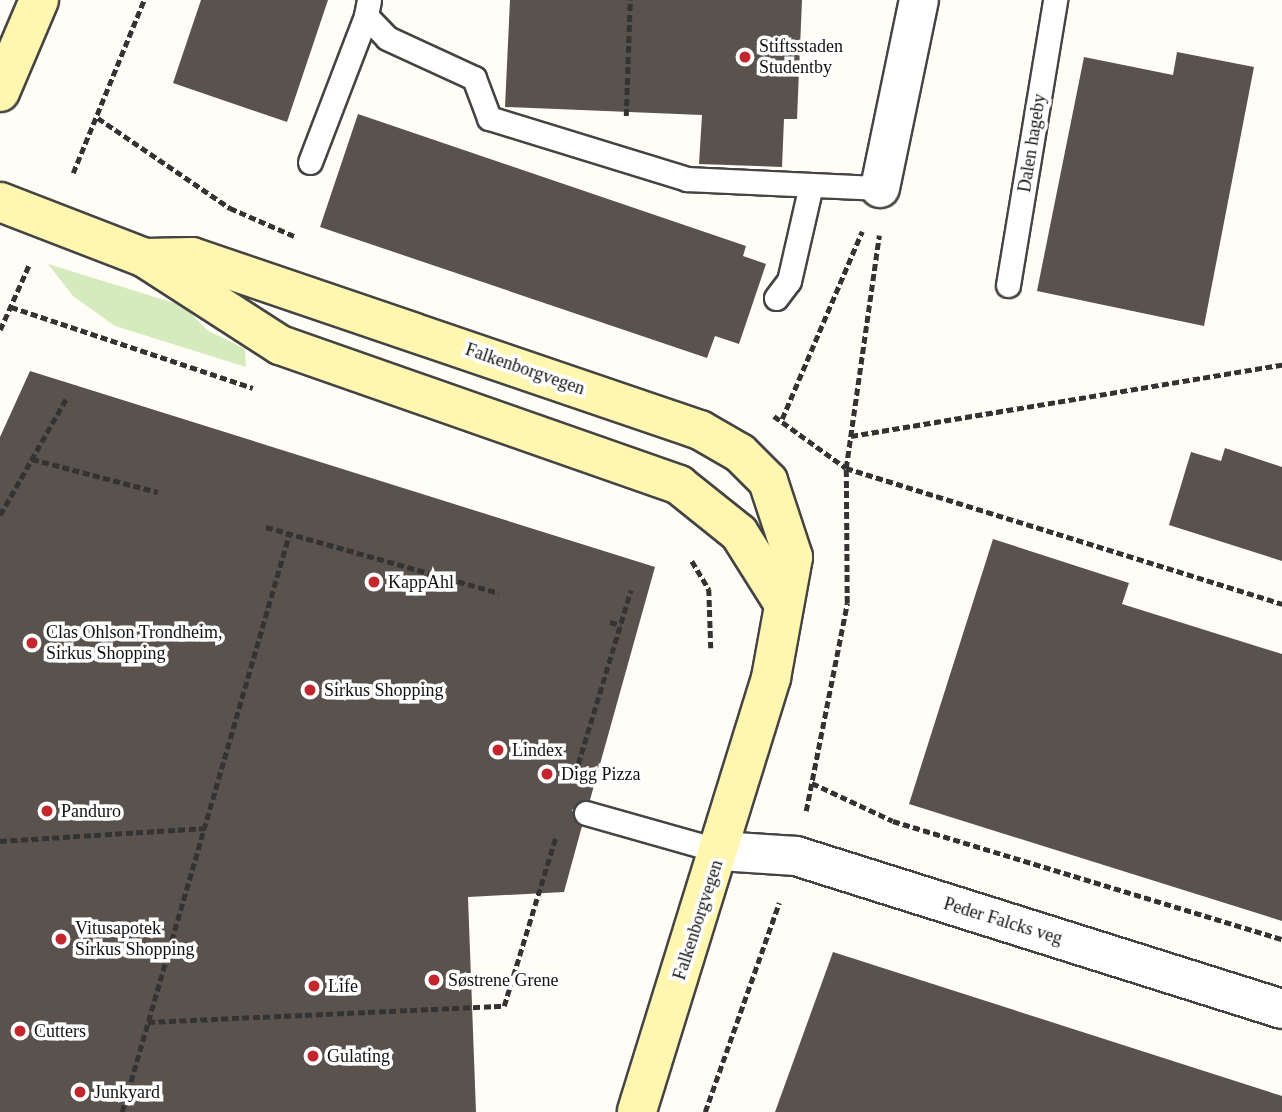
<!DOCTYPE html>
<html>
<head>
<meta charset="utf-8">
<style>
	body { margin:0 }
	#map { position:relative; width:1282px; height:1112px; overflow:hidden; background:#fffdf5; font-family:"Times New Roman",serif }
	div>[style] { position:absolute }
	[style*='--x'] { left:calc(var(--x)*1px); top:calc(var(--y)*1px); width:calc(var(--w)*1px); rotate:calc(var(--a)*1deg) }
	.green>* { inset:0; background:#d5ebbd }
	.building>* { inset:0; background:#5a524d }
	.path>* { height:4.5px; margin-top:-2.25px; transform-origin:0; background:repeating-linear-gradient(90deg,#333 0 7px,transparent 0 10.5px) }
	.roads { filter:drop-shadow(2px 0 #444) drop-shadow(-2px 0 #444) drop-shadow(0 2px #444) drop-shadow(0 -2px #444) }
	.lane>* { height:23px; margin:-11.5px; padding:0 11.5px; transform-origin:11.5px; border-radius:11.5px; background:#fff }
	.street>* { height:38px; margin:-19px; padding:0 19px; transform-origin:19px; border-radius:19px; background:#fff }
	.secondary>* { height:38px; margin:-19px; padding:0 19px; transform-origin:19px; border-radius:19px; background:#fff6b0 }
	.dots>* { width:19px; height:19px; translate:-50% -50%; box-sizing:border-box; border:4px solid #fff; border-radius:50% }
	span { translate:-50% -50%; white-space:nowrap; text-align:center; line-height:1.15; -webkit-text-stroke:7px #fff; paint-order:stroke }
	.poi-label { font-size:18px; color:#111 }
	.left { translate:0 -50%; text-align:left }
	.street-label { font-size:18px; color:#111 }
</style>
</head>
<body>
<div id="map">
	<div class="green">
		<div style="clip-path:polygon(48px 264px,184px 306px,207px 330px,245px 349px,246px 367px,115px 326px,73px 296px)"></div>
	</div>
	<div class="building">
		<div style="clip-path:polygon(201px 0,328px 0,287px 122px,173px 83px)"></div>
		<div style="clip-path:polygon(510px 0,802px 0,797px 119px,784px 119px,782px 167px,699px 164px,702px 115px,505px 107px)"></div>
		<div style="clip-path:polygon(1177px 52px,1254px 67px,1204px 326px,1037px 291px,1084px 57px,1173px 75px)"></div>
		<div style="clip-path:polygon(358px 114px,746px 246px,743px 256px,766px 264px,739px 344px,715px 336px,707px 358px,320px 227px)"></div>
		<div style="clip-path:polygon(30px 371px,655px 567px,590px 800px,572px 810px,582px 826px,564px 892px,468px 897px,476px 1112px,0 1112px,0 437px)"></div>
		<div style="clip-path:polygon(1225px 448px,1282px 467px,1282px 561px,1169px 525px,1191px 452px,1221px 461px)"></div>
		<div style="clip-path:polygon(993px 539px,1129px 583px,1122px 604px,1282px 654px,1282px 921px,909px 804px)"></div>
		<div style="clip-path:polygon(833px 952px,1282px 1096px,1282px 1112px,775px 1112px)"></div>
	</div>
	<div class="path">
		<div style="--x:626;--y:116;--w:116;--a:-88"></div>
		<div style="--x:98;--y:118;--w:160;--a:34.3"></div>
		<div style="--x:230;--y:208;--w:70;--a:23.6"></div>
		<div style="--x:73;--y:173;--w:187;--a:-67.7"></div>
		<div style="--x:11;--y:307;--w:255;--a:18.5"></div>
		<div style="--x:0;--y:330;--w:71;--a:-66"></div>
		<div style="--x:774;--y:416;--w:89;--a:35.8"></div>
		<div style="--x:846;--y:468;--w:457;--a:17.3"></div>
		<div style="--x:782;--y:419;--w:204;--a:-66.9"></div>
		<div style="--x:851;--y:436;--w:437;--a:-9.4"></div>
		<div style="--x:32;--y:459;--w:130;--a:14.7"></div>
		<div style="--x:0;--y:515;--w:133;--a:-60.4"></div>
		<div style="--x:266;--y:527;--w:242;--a:15.8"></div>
		<div style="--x:692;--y:561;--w:33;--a:59"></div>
		<div style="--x:709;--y:589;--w:59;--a:88.1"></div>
		<div style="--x:610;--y:622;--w:11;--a:15"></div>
		<div style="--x:575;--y:774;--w:192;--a:-73.1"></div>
		<div style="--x:812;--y:783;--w:89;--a:25.1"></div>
		<div style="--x:893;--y:821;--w:407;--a:16.9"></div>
		<div style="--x:806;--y:811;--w:212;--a:-78.8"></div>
		<div style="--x:847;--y:603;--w:135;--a:-90.4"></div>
		<div style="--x:846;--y:468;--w:235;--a:-81.9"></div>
		<div style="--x:0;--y:841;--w:206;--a:-3.6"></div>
		<div style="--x:148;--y:1022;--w:356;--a:-2.6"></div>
		<div style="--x:504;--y:1006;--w:175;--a:-73"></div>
		<div style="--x:122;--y:1112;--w:601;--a:-73.86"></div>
		<div style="--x:705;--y:1112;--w:222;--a:-70.5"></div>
	</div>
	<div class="roads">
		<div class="lane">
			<div style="--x:369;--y:0;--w:16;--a:101"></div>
			<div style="--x:366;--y:16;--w:30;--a:46"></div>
			<div style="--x:387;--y:38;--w:96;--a:24.7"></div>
			<div style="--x:474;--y:78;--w:43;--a:69.4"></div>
			<div style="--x:489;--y:118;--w:207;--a:17.1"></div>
			<div style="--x:687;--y:179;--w:193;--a:2.7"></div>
			<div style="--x:310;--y:162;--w:156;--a:-69"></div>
			<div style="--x:1008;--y:285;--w:289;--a:-80.6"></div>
			<div style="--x:776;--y:298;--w:21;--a:-53"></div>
			<div style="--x:789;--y:281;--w:94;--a:-77.1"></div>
			<div style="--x:586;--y:813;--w:139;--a:15.8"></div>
		</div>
		<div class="street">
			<div style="--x:880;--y:188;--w:192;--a:-78.3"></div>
			<div style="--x:720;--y:851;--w:76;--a:3.8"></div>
			<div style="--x:796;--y:856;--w:510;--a:17.47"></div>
		</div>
		<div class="secondary">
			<div style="--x:0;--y:92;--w:100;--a:-67"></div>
			<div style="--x:0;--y:202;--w:155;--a:21.1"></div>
			<div style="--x:145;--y:258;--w:161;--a:32.8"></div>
			<div style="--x:280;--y:345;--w:423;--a:19.3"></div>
			<div style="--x:679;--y:485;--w:77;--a:38.7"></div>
			<div style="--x:739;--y:533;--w:83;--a:57.8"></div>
			<div style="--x:145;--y:258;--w:47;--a:-1.2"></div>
			<div style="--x:192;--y:257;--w:537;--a:18.81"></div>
			<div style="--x:700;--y:430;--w:46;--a:29.9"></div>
			<div style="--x:740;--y:453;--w:40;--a:45"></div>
			<div style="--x:768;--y:481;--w:80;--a:71.8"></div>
			<div style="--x:793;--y:557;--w:123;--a:100.3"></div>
			<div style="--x:771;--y:678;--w:454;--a:107.2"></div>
		</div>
	</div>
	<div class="dots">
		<div style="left:745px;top:57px;background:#c4262e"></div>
		<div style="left:374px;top:582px;background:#c4262e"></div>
		<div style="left:32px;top:643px;background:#c4262e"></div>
		<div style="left:310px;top:690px;background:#c4262e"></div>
		<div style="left:498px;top:750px;background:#c4262e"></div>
		<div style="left:547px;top:774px;background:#c4262e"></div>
		<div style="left:47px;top:811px;background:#c4262e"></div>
		<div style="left:61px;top:939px;background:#c4262e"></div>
		<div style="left:434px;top:980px;background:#c4262e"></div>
		<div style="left:314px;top:986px;background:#c4262e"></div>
		<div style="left:20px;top:1031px;background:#c4262e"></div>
		<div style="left:313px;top:1056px;background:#c4262e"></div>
		<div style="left:80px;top:1092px;background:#c4262e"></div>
	</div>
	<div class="poi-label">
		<span class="left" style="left:759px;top:57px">Stiftsstaden<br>Studentby</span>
		<span class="left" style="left:388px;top:582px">KappAhl</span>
		<span class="left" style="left:46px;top:643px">Clas Ohlson Trondheim,<br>Sirkus Shopping</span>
		<span class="left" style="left:324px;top:690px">Sirkus Shopping</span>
		<span class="left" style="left:512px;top:750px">Lindex</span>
		<span class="left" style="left:561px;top:774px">Digg Pizza</span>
		<span class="left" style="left:61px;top:811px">Panduro</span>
		<span class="left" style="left:75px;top:939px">Vitusapotek<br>Sirkus Shopping</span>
		<span class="left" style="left:448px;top:980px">Søstrene Grene</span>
		<span class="left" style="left:328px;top:986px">Life</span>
		<span class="left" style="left:34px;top:1031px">Cutters</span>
		<span class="left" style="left:327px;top:1056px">Gulating</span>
		<span class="left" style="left:94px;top:1092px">Junkyard</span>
	</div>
	<div class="street-label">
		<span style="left:1032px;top:143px;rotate:-81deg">Dalen hageby</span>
		<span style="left:525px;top:369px;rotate:19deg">Falkenborgvegen</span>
		<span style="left:698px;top:920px;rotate:-72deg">Falkenborgvegen</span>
		<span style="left:1003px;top:921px;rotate:17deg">Peder Falcks veg</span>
	</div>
</div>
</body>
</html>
